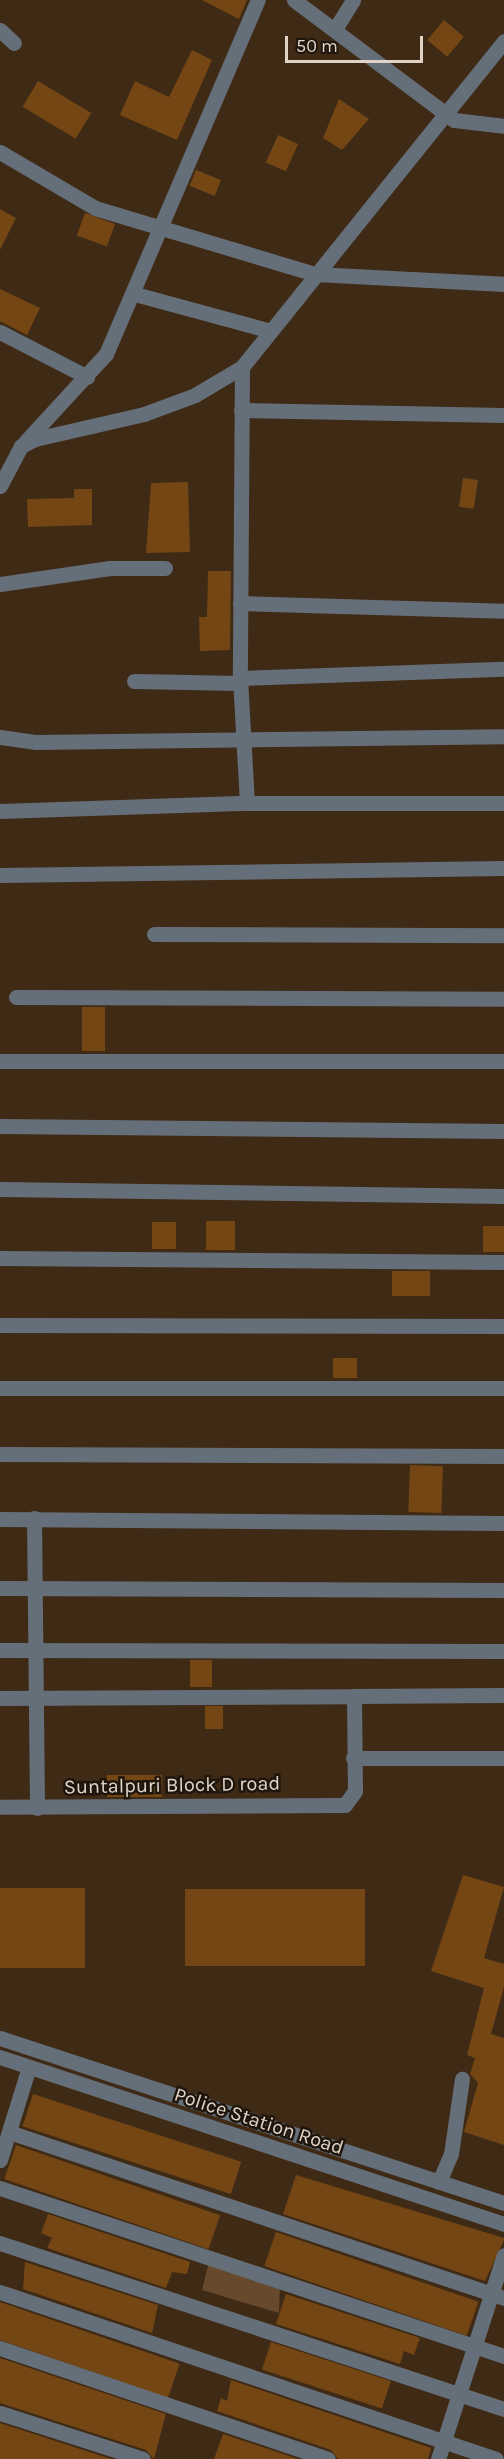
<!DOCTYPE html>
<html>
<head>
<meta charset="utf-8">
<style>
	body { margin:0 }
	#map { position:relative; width:504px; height:2459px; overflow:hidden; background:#3f2a16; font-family:Karla,sans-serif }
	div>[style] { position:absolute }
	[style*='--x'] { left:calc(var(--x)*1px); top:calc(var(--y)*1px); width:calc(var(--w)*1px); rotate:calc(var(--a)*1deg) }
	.green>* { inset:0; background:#674a2e }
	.building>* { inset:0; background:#744614; transform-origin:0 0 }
	.minor>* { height:15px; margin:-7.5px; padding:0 7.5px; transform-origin:7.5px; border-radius:7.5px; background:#656f79 }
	span { translate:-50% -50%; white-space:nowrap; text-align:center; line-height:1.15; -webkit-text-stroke:5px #1e150c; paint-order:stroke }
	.street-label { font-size:20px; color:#e1d3c7 }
	.scale { position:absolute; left:285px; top:36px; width:138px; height:27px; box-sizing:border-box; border:3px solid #e1d3c7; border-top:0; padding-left:8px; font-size:18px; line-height:21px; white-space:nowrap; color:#e1d3c7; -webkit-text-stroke:4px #1e150c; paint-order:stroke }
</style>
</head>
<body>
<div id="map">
	<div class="green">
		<div style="clip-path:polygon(210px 2258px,280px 2282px,279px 2313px,202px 2290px)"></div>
	</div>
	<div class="building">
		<div style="clip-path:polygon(202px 0,247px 0,239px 19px)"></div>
		<div style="left:444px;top:20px;width:26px;height:26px;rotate:40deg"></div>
		<div style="clip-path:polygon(192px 50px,212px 60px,177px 140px,120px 115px,135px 81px,169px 97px)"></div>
		<div style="left:38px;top:81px;width:62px;height:30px;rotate:31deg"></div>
		<div style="clip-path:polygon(339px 99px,369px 119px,342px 150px,323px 138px)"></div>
		<div style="left:278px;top:135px;width:22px;height:30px;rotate:24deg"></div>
		<div style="left:196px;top:170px;width:27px;height:17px;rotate:22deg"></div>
		<div style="clip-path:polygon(0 209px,16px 218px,0 250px)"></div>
		<div style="left:85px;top:213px;width:32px;height:24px;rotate:20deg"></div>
		<div style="clip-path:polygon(0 289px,40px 308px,27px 335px,0 321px)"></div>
		<div style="left:463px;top:478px;width:15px;height:29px;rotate:8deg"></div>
		<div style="clip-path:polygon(188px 482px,190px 552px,146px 553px,151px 483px)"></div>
		<div style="clip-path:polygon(74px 489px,92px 489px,92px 525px,28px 527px,27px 499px,74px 498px)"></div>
		<div style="clip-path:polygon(208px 571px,231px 571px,230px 650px,200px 651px,199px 617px,207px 617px)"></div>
		<div style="left:82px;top:1007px;width:23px;height:44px"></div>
		<div style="left:206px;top:1221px;width:29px;height:29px"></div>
		<div style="left:152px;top:1222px;width:24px;height:27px"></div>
		<div style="left:504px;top:1226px;width:26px;height:21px;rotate:90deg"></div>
		<div style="left:392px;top:1271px;width:38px;height:25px"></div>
		<div style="left:333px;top:1358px;width:24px;height:20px"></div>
		<div style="left:410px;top:1465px;width:33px;height:47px;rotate:2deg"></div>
		<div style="left:190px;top:1660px;width:22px;height:27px"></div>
		<div style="left:223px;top:1706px;width:23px;height:18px;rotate:90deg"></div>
		<div style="left:107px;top:1775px;width:55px;height:22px"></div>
		<div style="clip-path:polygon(463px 1875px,504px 1887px,484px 1958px,504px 1964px,504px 1987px,491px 2034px,504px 2038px,504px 2145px,464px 2132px,478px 2083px,470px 2074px,475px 2058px,467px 2055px,484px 1988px,431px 1971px)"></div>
		<div style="left:0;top:1888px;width:85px;height:80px"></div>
		<div style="left:365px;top:1889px;width:77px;height:180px;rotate:90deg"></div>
		<div style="left:33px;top:2094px;width:219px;height:34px;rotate:18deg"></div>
		<div style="left:16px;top:2145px;width:216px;height:36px;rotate:19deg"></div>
		<div style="clip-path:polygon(296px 2175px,504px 2238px,504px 2240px,485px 2281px,283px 2214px)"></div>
		<div style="clip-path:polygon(48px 2214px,190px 2262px,187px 2274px,172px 2272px,166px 2288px,47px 2248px,52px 2238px,41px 2233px)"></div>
		<div style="left:276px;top:2232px;width:214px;height:36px;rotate:19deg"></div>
		<div style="clip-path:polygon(25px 2262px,158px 2305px,152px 2333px,23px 2289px)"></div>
		<div style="clip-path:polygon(286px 2294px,420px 2338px,414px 2355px,404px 2351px,400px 2364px,276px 2324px)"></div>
		<div style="left:0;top:2302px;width:190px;height:36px;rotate:19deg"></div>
		<div style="left:271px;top:2342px;width:126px;height:29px;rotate:18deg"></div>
		<div style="clip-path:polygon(0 2358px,166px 2414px,154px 2459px,146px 2450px,0 2403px)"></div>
		<div style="clip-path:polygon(231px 2380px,431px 2448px,428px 2459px,338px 2459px,331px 2450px,217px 2411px,221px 2398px,227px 2401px)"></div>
		<div style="clip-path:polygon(0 2423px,111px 2459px,0 2459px)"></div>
		<div style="clip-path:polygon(223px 2434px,298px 2459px,214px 2459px)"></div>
	</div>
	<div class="minor">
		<div style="--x:294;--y:0;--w:200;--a:36.9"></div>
		<div style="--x:454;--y:120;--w:50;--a:6.8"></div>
		<div style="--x:335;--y:29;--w:34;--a:-58"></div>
		<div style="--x:0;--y:30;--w:19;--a:43"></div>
		<div style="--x:0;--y:152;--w:110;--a:30.5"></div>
		<div style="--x:95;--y:208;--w:230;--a:16.7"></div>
		<div style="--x:315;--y:274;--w:189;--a:3"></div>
		<div style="--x:135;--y:294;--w:141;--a:15.2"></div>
		<div style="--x:0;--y:332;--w:98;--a:27.3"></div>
		<div style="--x:242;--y:367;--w:311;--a:90.4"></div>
		<div style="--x:240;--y:678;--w:125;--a:86.8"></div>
		<div style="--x:241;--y:410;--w:263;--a:1.1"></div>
		<div style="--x:25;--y:442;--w:120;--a:-47.4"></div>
		<div style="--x:106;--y:354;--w:385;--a:-66.8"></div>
		<div style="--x:0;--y:486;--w:45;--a:-62.3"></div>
		<div style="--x:21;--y:446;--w:16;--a:-27"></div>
		<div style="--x:35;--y:439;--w:112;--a:-12.9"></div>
		<div style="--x:144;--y:414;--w:54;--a:-20.4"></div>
		<div style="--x:195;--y:395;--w:55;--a:-30.8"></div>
		<div style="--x:242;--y:367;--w:418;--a:-51.2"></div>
		<div style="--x:0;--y:584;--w:111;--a:-8.3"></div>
		<div style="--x:110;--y:568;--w:55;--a:0"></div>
		<div style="--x:240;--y:603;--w:264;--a:1.7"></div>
		<div style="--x:240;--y:678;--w:264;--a:-2"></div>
		<div style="--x:134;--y:681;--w:106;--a:1.1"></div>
		<div style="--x:0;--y:737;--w:35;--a:8"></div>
		<div style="--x:35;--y:742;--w:469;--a:-0.7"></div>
		<div style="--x:0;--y:811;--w:247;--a:-1.9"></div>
		<div style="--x:247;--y:803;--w:257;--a:0"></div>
		<div style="--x:0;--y:875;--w:504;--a:-0.8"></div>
		<div style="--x:154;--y:934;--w:350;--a:0.2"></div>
		<div style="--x:16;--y:997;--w:488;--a:0.2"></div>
		<div style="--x:0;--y:1061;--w:504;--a:0"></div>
		<div style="--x:0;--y:1126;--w:504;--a:0.57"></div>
		<div style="--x:0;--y:1189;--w:504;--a:0.8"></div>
		<div style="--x:0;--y:1258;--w:504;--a:0.45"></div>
		<div style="--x:0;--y:1325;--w:504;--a:0.11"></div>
		<div style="--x:0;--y:1388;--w:504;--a:0"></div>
		<div style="--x:0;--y:1454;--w:504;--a:0.23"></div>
		<div style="--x:34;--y:1518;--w:290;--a:89.4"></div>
		<div style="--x:0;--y:1519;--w:504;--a:0.45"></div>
		<div style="--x:0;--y:1588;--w:504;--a:0.23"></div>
		<div style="--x:0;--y:1650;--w:504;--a:0.11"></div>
		<div style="--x:354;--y:1696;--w:150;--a:-0.4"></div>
		<div style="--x:0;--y:1698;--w:354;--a:-0.3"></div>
		<div style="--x:354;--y:1696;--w:95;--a:89.4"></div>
		<div style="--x:355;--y:1791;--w:17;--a:126"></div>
		<div style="--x:345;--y:1805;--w:345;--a:179.7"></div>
		<div style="--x:353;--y:1758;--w:151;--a:0"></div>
		<div style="--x:0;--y:2038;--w:530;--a:18.13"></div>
		<div style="--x:0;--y:2057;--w:531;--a:18.33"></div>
		<div style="--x:9;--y:2132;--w:522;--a:18.54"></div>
		<div style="--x:0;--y:2160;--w:97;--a:-72.7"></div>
		<div style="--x:439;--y:2182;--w:30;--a:-67"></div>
		<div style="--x:451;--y:2154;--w:76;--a:-81.7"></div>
		<div style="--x:0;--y:2188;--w:531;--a:18.43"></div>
		<div style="--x:0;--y:2243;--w:531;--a:18.23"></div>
		<div style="--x:0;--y:2292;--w:523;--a:18.61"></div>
		<div style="--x:0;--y:2348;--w:346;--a:18.7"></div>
		<div style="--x:0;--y:2413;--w:150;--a:17.8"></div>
		<div style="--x:438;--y:2459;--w:214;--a:-72.1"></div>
	</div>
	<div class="street-label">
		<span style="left:172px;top:1785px;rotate:-1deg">Suntalpuri Block D road</span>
		<span style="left:259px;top:2121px;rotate:18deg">Police Station Road</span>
	</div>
	<div class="scale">50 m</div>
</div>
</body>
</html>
